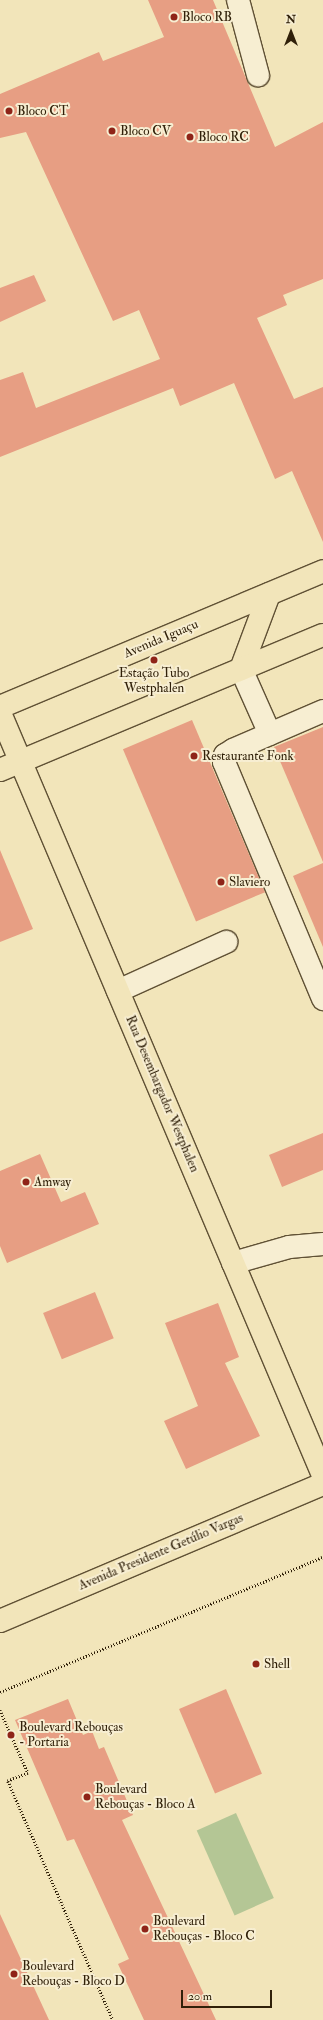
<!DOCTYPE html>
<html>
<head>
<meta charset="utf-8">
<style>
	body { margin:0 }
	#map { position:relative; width:323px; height:2020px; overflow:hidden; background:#f2e5ba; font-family:"IM FELL Double Pica",serif }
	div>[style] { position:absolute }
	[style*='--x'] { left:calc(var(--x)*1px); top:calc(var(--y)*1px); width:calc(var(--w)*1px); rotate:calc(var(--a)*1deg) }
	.green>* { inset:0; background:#b4c695; transform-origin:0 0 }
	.building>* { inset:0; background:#e79e83; transform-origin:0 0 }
	.path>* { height:2.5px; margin-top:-1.25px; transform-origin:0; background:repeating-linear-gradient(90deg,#302009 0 1px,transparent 0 3px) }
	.roads { filter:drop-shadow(1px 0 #605135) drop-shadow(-1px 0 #605135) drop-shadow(0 1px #605135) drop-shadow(0 -1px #605135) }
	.minor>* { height:22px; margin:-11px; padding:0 11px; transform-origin:11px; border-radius:11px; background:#f7eed2 }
	.major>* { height:22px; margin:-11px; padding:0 11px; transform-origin:11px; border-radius:11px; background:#f2e5ba }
	.dots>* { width:11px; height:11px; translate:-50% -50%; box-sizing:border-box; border:2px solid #f7eed2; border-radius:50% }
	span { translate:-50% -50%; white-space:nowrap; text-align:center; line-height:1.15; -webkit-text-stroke:4px #f7eed2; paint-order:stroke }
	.poi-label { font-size:13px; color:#302009 }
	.left { translate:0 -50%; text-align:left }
	.street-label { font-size:13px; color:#302009 }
	.north { position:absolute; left:271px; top:12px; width:40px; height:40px; -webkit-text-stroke:3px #f7eed2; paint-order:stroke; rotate:0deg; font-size:11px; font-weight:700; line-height:16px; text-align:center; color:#302009 }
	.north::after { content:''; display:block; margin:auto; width:14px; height:18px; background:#302009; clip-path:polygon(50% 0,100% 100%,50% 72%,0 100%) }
	.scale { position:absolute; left:181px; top:1990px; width:91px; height:18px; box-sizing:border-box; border:2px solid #302009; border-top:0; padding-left:5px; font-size:12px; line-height:14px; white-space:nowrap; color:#302009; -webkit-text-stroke:3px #f7eed2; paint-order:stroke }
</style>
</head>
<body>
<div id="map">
	<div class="green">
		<div style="left:236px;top:1813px;width:93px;height:43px;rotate:66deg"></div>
	</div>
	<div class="building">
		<div style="clip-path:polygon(148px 0,213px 0,275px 147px,323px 122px,323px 279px,283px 295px,287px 305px,257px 318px,294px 399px,323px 387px,323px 542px,292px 471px,275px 479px,234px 383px,180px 406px,173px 388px,0 457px,0 380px,23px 372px,36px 408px,160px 359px,139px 310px,113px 321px,26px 132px,0 138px,0 94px,99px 52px,103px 61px,164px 37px)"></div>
		<div style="clip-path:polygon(34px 275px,46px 301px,0 322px,0 288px)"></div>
		<div style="left:192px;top:720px;width:187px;height:75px;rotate:67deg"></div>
		<div style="clip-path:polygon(323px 727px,323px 862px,274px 747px)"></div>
		<div style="clip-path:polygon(0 850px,33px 929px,0 942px)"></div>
		<div style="clip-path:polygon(323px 863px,323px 947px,293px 876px)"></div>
		<div style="clip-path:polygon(323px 1133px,323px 1170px,282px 1187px,269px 1155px)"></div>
		<div style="clip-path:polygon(40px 1154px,61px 1202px,85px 1192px,99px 1224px,7px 1263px,0 1246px,0 1171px)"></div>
		<div style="left:95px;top:1292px;width:50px;height:56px;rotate:68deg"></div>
		<div style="clip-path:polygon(218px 1303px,239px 1357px,225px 1363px,260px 1436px,186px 1469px,164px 1421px,198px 1406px,165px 1323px)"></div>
		<div style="left:226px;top:1689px;width:92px;height:51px;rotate:67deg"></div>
		<div style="clip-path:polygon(68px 1699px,83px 1735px,92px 1731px,99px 1749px,104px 1747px,133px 1815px,122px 1820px,216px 2020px,144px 2020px,118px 1964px,129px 1959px,74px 1839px,67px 1841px,15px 1720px)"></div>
		<div style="clip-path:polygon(0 1914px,49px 2020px,0 2020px)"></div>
	</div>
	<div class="path">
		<div style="--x:0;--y:1692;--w:350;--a:-22.7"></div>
		<div style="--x:0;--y:1710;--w:69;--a:66"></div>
		<div style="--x:28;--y:1773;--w:22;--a:158"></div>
		<div style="--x:8;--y:1781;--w:261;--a:66.3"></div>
	</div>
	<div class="roads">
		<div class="minor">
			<div style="--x:238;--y:0;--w:78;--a:75.1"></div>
			<div style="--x:241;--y:669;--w:71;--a:66"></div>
			<div style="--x:323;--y:711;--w:98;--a:156.6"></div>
			<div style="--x:233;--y:750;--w:9;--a:148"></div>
			<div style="--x:225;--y:755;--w:7;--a:98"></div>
			<div style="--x:224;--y:762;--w:257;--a:67.3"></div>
			<div style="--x:118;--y:991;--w:119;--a:-24.4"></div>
			<div style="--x:233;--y:1263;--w:58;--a:-15.9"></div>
			<div style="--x:289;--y:1247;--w:34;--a:-5"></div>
		</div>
		<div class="major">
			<div style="--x:241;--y:669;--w:80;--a:-69.5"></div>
			<div style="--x:0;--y:707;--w:350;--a:-22.8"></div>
			<div style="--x:0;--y:713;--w:828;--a:67.03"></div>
			<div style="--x:0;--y:770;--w:350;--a:-22.7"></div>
			<div style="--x:0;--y:1621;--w:351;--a:-23"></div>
		</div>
	</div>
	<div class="dots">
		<div style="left:174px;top:17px;background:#8f2418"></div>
		<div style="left:9px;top:111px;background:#8f2418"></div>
		<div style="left:112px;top:131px;background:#8f2418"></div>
		<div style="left:190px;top:137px;background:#8f2418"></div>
		<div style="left:154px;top:660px;background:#8f2418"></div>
		<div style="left:194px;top:756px;background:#8f2418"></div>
		<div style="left:221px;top:882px;background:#8f2418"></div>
		<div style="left:26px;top:1182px;background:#8f2418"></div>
		<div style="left:256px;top:1664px;background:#8f2418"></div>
		<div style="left:11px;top:1735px;background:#8f2418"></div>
		<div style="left:87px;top:1797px;background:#8f2418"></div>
		<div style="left:145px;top:1929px;background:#8f2418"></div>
		<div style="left:14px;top:1974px;background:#8f2418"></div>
	</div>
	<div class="poi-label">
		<span class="left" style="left:182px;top:17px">Bloco RB</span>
		<span class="left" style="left:17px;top:111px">Bloco CT</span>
		<span class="left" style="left:120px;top:131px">Bloco CV</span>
		<span class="left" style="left:198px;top:137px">Bloco RC</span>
		<span style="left:154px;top:681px">Estação Tubo<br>Westphalen</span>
		<span class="left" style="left:202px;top:756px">Restaurante Fonk</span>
		<span class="left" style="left:229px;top:882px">Slaviero</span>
		<span class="left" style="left:34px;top:1182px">Amway</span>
		<span class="left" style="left:264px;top:1664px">Shell</span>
		<span class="left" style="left:19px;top:1735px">Boulevard Rebouças<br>- Portaria</span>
		<span class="left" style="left:95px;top:1797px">Boulevard<br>Rebouças - Bloco A</span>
		<span class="left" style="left:153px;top:1929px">Boulevard<br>Rebouças - Bloco C</span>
		<span class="left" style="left:22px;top:1974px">Boulevard<br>Rebouças - Bloco D</span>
	</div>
	<div class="street-label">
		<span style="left:161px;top:639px;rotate:-23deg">Avenida Iguaçu</span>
		<span style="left:162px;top:1094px;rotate:67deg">Rua Desembargador Westphalen</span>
		<span style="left:161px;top:1552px;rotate:-23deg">Avenida Presidente Getúlio Vargas</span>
	</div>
	<div class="north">N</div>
	<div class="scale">20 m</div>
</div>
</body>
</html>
